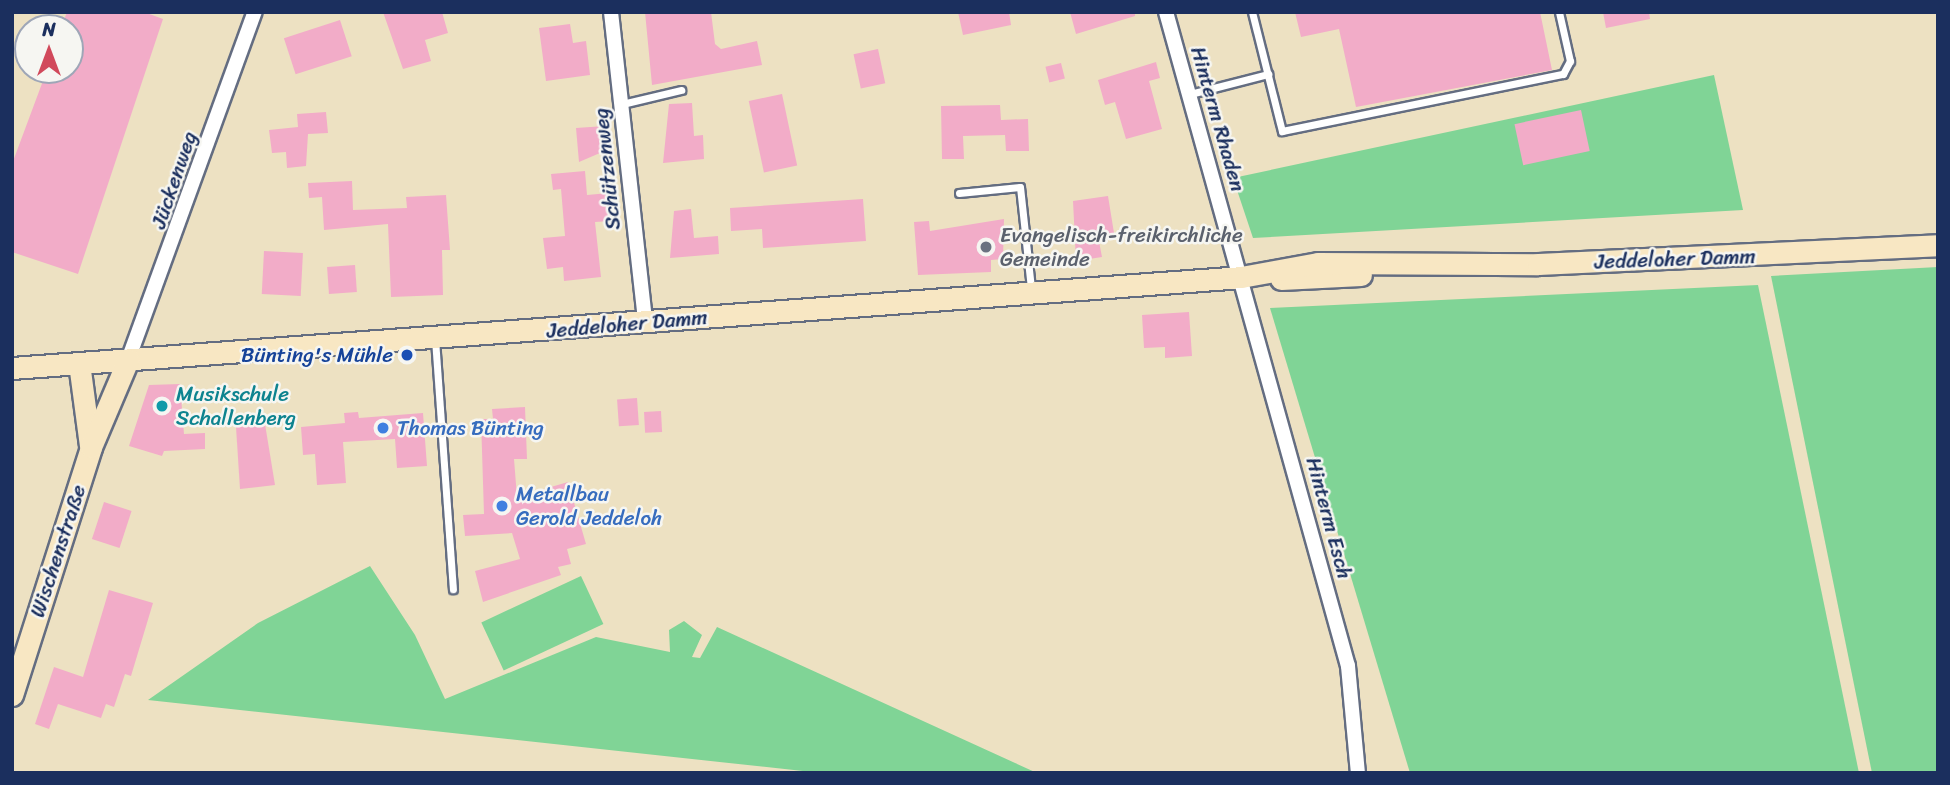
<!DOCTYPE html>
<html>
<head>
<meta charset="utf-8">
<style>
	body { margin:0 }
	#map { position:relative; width:1950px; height:785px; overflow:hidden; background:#ede1c2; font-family:Sriracha,sans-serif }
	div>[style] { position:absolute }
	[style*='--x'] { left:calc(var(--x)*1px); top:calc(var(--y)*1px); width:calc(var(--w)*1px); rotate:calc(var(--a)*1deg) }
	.green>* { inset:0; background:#80d496; transform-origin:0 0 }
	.building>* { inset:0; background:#f2acc8; transform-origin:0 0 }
	.roads { filter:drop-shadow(2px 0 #646d81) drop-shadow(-2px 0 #646d81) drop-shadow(0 2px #646d81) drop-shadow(0 -2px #646d81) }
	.lane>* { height:7px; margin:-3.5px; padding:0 3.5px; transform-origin:3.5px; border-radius:3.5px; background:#fff }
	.street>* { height:14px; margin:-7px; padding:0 7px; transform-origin:7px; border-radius:7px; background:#fff }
	.secondary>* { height:21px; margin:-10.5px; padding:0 10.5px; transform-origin:10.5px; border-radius:10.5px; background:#f8e7c3 }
	.dots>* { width:19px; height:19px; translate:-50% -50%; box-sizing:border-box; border:4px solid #f6f6f2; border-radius:50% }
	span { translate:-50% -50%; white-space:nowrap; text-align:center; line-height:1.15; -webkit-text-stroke:5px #f6f6f2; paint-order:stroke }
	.street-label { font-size:21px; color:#1b2f5e }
	.worship-label { font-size:21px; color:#5b616d }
	.left { translate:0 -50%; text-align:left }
	.transit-label { font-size:21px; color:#164399 }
	.right { translate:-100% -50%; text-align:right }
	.culture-label { font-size:21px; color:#0d838f }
	.shop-label { font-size:21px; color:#366cbe }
	.frame { position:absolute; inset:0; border:14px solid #1b2f5e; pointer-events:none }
	.north { position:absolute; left:14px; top:14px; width:70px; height:70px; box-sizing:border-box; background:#f6f6f2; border:2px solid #9ea6b7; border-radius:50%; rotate:0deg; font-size:19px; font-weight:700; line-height:28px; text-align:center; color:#1b2f5e }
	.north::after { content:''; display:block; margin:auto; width:24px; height:32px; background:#d1495b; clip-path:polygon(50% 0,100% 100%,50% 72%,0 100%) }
</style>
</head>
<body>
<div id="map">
	<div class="green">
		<div style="clip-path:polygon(1714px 75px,1743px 210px,1253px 238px,1233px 178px)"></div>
		<div style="clip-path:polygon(1938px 267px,1938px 773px,1872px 773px,1771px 276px)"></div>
		<div style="clip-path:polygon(1758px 285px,1859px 773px,1410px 773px,1270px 308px)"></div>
		<div style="clip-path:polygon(370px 566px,415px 635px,445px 699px,596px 637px,670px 652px,669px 630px,684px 621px,702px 635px,692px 657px,700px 658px,717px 627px,1037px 773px,821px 773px,148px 700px,258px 623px)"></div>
		<div style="left:581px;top:576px;width:53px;height:110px;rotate:65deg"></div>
	</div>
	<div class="building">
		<div style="clip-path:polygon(67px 12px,144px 12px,163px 19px,78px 274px,12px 252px,12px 164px,47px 70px,70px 70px,70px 28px,61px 28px)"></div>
		<div style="clip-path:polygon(383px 12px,442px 12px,448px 33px,425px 40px,431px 61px,403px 69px)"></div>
		<div style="clip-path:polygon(645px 12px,711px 12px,715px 44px,721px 49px,757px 41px,762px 65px,652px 85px)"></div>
		<div style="clip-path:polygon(958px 12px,1009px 12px,1011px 25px,963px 35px)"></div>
		<div style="clip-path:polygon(1070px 12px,1135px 12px,1135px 16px,1076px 34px)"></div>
		<div style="clip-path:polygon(1295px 12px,1540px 12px,1552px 70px,1356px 107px,1339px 29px,1301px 37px)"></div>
		<div style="clip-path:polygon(1603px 12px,1649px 12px,1650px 19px,1606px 28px)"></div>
		<div style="left:340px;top:20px;width:38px;height:59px;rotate:72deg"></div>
		<div style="clip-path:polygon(570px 24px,573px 43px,586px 41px,590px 75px,546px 81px,539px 28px)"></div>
		<div style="left:878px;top:49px;width:35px;height:25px;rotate:78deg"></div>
		<div style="clip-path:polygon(1156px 62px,1160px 78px,1149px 81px,1162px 129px,1126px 139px,1115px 102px,1105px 105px,1098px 80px)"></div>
		<div style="left:1061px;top:63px;width:16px;height:16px;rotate:76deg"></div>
		<div style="left:782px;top:94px;width:73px;height:34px;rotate:78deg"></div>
		<div style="clip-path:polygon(692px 103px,694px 136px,703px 135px,704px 159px,663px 163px,669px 104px)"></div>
		<div style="clip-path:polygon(1000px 105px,1001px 120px,1028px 119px,1029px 151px,1006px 151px,1005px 135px,963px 136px,964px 159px,942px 159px,941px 106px)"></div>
		<div style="left:1581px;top:110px;width:42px;height:68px;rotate:78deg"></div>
		<div style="clip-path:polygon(326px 112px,328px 133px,308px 134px,306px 166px,287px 168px,286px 152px,272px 153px,269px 130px,298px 127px,297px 114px)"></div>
		<div style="clip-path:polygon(605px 126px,607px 150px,579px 162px,576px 128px)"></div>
		<div style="clip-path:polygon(585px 171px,587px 195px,609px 193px,611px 221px,595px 222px,601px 277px,564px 281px,563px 267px,547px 269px,543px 238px,565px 236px,561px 189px,553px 190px,551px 174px)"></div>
		<div style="clip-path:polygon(352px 181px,353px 210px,407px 208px,406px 197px,446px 195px,450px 250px,442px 250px,443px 295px,391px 297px,388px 224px,324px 230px,322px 197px,309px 198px,308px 183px)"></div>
		<div style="clip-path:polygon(1108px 196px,1114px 233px,1098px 236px,1102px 257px,1076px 261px,1073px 201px)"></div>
		<div style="clip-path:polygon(863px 199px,866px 241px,763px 248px,762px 229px,731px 231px,730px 208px)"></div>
		<div style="clip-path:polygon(691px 209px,694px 238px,718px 236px,719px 254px,670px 258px,674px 211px)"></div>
		<div style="clip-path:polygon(1004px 219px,1003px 259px,991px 260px,991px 272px,918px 275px,914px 222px,929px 221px,930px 231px)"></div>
		<div style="left:264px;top:251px;width:39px;height:43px;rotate:3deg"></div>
		<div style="left:355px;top:265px;width:27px;height:28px;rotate:86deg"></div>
		<div style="clip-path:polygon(1189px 312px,1192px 356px,1165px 358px,1165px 347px,1144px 348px,1142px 315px)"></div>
		<div style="clip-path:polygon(180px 384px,184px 434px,205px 433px,205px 449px,164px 451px,162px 456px,129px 446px,149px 385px)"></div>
		<div style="left:637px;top:398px;width:27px;height:20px;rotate:86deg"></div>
		<div style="clip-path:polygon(525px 407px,527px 459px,514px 459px,517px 497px,568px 482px,586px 544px,567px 549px,571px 564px,558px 567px,561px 575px,483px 602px,475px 571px,520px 559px,512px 533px,465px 536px,463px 515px,484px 514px,481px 419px,493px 419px,492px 409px)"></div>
		<div style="left:661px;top:411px;width:21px;height:17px;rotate:87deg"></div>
		<div style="clip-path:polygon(358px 412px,359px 418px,423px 413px,427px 466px,397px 468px,395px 439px,343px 442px,346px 483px,317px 485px,315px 454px,303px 455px,301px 427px,345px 423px,344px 413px)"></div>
		<div style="clip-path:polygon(265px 424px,275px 485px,240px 489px,236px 427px)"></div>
		<div style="left:104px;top:502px;width:29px;height:39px;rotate:18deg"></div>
		<div style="clip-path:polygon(109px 590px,153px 603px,131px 676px,125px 674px,114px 707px,106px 704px,101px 718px,58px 704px,49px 729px,35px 724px,54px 667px,83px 677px)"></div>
	</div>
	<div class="roads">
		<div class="lane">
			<div style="--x:1252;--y:12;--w:123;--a:75.9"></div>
			<div style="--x:1282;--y:131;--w:287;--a:-11.5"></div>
			<div style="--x:1563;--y:74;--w:15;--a:-62"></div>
			<div style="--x:1570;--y:61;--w:50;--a:-102.7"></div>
			<div style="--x:1190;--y:94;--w:81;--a:-14.4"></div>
			<div style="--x:622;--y:104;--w:61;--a:-13.3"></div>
			<div style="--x:959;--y:193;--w:61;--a:-5.6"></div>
			<div style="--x:1020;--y:187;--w:103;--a:83.8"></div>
			<div style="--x:435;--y:339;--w:251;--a:85.9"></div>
		</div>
		<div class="street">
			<div style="--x:611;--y:12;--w:312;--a:83.7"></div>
			<div style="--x:1166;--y:12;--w:679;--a:74.45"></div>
			<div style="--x:1348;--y:666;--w:107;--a:84.7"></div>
			<div style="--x:128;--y:360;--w:370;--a:-70"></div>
		</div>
		<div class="secondary">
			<div style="--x:1281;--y:279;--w:80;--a:-2.9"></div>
			<div style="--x:79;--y:363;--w:83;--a:82.4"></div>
			<div style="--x:12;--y:368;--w:1232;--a:-4.23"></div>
			<div style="--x:1241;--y:277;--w:78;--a:-10.3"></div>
			<div style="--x:1318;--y:263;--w:220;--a:0.3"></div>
			<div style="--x:1538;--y:264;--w:400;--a:-2.7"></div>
			<div style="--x:12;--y:695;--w:260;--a:-72.3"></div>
			<div style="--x:91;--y:447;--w:95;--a:-67"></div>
		</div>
	</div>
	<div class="dots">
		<div style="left:986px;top:247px;background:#6b7280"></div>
		<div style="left:407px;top:355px;background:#1a4fb4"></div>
		<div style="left:162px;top:406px;background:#0f9aa8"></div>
		<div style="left:383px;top:428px;background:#3f7fe0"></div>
		<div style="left:502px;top:506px;background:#3f7fe0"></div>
	</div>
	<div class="street-label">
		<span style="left:1218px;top:119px;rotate:74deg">Hinterm Rhaden</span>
		<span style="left:607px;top:169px;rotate:-96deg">Schützenweg</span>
		<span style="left:174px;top:180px;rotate:-71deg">Jückenweg</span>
		<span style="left:1675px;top:259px;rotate:-2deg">Jeddeloher Damm</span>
		<span style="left:627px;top:324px;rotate:-5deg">Jeddeloher Damm</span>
		<span style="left:1329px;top:518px;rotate:75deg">Hinterm Esch</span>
		<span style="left:58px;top:551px;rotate:-72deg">Wischenstraße</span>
	</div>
	<div class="worship-label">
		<span class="left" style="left:1000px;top:247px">Evangelisch-freikirchliche<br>Gemeinde</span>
	</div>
	<div class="transit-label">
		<span class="right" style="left:393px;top:355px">Bünting's Mühle</span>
	</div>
	<div class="culture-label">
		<span class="left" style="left:176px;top:406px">Musikschule<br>Schallenberg</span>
	</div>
	<div class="shop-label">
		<span class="left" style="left:397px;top:428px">Thomas Bünting</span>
		<span class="left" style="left:516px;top:506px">Metallbau<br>Gerold Jeddeloh</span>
	</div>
	<div class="frame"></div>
	<div class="north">N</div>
</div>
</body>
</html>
